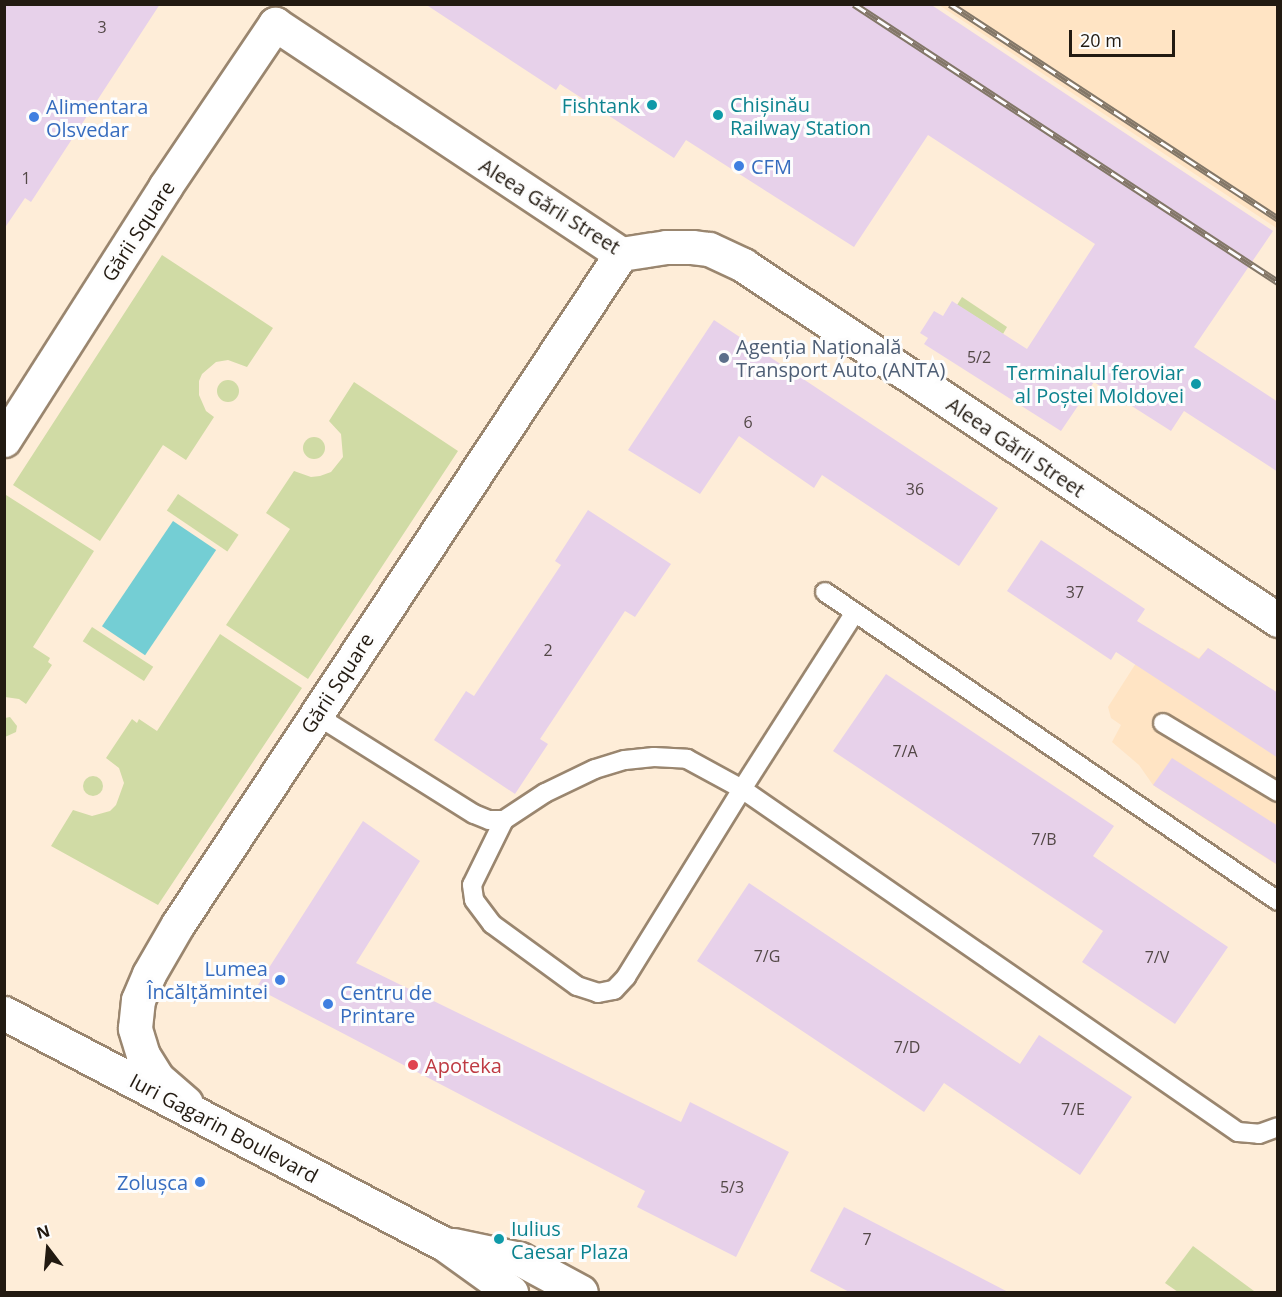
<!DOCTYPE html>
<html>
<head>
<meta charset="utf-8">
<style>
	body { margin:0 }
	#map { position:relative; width:1282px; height:1297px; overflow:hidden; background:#feedd8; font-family:"Open Sans",sans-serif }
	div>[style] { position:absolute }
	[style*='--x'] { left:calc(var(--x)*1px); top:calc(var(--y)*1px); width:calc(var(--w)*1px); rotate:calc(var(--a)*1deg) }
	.built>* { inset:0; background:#ffe4c4 }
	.green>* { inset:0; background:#d0dba5; transform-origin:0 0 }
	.round { border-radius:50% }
	.water>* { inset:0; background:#74ced4; transform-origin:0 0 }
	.building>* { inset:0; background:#e7d1ea }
	.roads { filter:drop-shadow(2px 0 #9a866f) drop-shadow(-2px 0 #9a866f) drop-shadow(0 2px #9a866f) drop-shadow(0 -2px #9a866f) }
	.lane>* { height:18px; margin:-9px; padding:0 9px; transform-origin:9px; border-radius:9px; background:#fff }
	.street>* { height:33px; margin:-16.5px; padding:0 16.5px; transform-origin:16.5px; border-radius:16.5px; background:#fff }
	.primary>* { height:33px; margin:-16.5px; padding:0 16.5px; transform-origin:16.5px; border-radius:16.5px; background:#fff }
	.rail>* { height:7px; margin-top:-3.5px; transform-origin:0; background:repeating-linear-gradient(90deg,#fdfdfd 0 14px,#837768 0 28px); box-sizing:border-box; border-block:2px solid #837768 }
	.dots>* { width:16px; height:16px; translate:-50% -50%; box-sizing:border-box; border:3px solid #fdfdfd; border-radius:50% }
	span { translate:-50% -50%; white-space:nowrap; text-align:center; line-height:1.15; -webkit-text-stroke:6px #fdfdfd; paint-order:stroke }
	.number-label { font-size:16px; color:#534847 }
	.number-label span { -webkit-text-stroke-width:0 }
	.culture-label { font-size:20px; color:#0d838f }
	.left { translate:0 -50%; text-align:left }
	.right { translate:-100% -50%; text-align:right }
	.shop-label { font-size:20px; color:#366cbe }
	.street-label { font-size:20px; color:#221a11 }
	.service-label { font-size:20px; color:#4e5e75 }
	.health-label { font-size:20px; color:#be3a42 }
	.frame { position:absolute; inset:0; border:6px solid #221a11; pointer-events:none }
	.north { position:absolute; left:18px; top:1219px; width:60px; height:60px; -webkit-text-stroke:4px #fdfdfd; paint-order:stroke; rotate:344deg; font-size:16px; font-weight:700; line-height:24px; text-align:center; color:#221a11 }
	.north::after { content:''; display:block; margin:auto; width:21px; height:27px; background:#221a11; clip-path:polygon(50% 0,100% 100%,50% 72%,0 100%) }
	.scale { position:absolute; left:1069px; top:30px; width:106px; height:27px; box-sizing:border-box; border:3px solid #221a11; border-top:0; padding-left:8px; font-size:18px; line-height:21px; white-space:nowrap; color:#221a11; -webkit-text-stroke:4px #fdfdfd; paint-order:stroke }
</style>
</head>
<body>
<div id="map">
	<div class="built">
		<div style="clip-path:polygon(939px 5px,1277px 5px,1277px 229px,1275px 227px)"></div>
		<div style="clip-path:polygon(1182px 648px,1199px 658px,1208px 648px,1277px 693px,1277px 865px,1153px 785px,1139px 765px,1112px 742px,1121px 725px,1111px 718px,1108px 707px,1138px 660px,1174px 660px)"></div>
	</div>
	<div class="green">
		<div style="clip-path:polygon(162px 255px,273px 328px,247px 367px,228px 360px,216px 362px,202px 374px,199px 381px,199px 395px,206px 411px,214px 417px,186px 460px,163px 445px,100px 541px,13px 485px)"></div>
		<div style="clip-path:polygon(962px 297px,1007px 327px,1003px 334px,957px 305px)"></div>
		<div class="round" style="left:217px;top:380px;width:22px;height:22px"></div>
		<div style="clip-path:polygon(354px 382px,458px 451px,308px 679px,226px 625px,290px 529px,266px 513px,294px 471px,311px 477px,320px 476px,331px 472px,343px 457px,341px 434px,329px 421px)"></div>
		<div class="round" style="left:303px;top:437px;width:22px;height:22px"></div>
		<div style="left:178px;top:494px;width:73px;height:20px;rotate:34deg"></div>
		<div style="clip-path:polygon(6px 495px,94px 551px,33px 647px,50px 658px,48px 662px,52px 665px,26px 704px,19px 699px,5px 697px)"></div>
		<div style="left:92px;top:627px;width:73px;height:17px;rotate:33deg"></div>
		<div style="clip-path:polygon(220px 634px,302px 688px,158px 905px,51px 846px,73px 810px,92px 816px,110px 811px,116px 805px,124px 783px,119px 768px,106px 758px,132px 719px,137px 723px,139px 719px,157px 731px)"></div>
		<div style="clip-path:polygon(10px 717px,17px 726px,16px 732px,5px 737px,5px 718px)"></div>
		<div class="round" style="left:83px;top:776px;width:20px;height:20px"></div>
		<div style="clip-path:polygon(1193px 1246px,1254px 1291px,1178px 1292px,1165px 1283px)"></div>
	</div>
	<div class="water">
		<div style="left:173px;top:521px;width:52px;height:127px;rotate:34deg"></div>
	</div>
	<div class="building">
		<div style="clip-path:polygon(4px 4px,160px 4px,31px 202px,25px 198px,4px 229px)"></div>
		<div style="clip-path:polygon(425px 4px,930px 4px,1273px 231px,1194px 347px,1278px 402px,1278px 472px,1184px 411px,1171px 431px,1094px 382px,1061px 431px,924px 344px,928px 338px,920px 333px,934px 311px,943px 316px,952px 301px,1027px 349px,1095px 244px,928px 135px,854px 247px,686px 140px,674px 158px,560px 84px,556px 90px)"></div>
		<div style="clip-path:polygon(714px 320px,998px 508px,959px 566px,822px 475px,814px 488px,739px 436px,700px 494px,628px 450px)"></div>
		<div style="clip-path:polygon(588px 510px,671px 564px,635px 617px,625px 611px,540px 739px,548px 744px,515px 794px,434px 740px,466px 691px,474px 696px,561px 565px,555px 561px)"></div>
		<div style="clip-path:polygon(1041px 540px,1145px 609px,1137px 621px,1199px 659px,1208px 648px,1278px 693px,1278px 758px,1116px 652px,1111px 660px,1007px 591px)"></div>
		<div style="clip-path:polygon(886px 674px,1114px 826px,1093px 856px,1228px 947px,1175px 1024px,1082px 962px,1103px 931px,833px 751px)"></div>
		<div style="clip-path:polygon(1172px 758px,1278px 826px,1278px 865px,1153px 785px)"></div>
		<div style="clip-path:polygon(363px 821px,420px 861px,356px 963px,681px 1122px,690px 1102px,789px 1152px,736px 1257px,637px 1207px,645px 1191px,256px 988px)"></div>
		<div style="clip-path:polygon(749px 883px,1020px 1064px,1039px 1035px,1132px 1097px,1080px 1175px,944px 1083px,924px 1112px,697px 961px)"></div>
		<div style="clip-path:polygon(844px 1207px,1010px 1293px,851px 1293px,810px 1271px)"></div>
	</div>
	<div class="roads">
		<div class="lane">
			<div style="--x:825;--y:592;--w:548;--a:34.3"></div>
			<div style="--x:316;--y:715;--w:186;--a:32.1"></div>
			<div style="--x:474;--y:814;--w:16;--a:22"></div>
			<div style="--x:489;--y:820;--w:15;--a:0"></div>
			<div style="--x:504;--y:820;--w:49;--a:-33.4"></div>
			<div style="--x:545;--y:793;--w:55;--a:-25.6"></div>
			<div style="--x:595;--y:769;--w:31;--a:-17"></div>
			<div style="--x:625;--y:760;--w:29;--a:-6"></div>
			<div style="--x:654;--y:757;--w:33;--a:3"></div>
			<div style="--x:687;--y:759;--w:63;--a:28.6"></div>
			<div style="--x:742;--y:789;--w:603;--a:34.67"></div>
			<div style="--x:1238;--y:1132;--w:21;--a:5"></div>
			<div style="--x:1259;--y:1134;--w:20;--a:-20"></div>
			<div style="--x:1163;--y:723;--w:134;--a:31"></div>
			<div style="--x:504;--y:820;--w:72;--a:116.2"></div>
			<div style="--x:472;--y:885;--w:15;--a:82"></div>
			<div style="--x:474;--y:900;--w:30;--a:53"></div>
			<div style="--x:492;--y:924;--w:105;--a:36.1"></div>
			<div style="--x:577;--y:986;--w:22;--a:18"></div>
			<div style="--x:598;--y:993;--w:16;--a:-11"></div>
			<div style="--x:614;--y:990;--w:18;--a:-47"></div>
			<div style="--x:626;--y:977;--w:221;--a:-58.3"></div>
			<div style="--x:742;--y:789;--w:208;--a:-57.4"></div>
		</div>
		<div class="street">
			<div style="--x:4;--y:440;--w:300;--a:-57.5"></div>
			<div style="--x:165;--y:187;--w:197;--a:-56"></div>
			<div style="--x:275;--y:24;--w:415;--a:33.6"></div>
			<div style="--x:621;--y:254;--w:46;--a:-8.8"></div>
			<div style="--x:666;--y:247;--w:26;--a:0"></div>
			<div style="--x:692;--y:247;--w:17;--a:7"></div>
			<div style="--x:709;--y:249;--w:38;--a:25"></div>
			<div style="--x:743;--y:265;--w:642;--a:33.57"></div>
			<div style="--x:186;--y:1103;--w:37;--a:-139"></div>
			<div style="--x:158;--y:1079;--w:28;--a:-122"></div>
			<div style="--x:143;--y:1055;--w:28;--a:-107"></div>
			<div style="--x:135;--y:1028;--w:28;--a:-84"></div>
			<div style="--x:138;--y:1000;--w:28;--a:-67"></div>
			<div style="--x:149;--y:974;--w:58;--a:-59.9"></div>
			<div style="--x:178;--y:924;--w:803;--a:-56.53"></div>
		</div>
		<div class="primary">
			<div style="--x:4;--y:1013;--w:496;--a:27.7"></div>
			<div style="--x:443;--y:1243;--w:84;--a:35.8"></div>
			<div style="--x:453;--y:1245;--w:68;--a:11.8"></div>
			<div style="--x:520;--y:1259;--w:69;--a:28.4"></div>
		</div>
	</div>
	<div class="rail">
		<div style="--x:854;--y:4;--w:507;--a:33.25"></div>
		<div style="--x:950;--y:4;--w:392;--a:33.2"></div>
	</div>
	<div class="dots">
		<div style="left:652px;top:105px;background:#0f9aa8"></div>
		<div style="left:718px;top:115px;background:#0f9aa8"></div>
		<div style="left:34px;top:117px;background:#3f7fe0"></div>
		<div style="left:739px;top:166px;background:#3f7fe0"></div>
		<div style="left:724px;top:358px;background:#5c6f8a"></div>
		<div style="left:1196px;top:384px;background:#0f9aa8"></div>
		<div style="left:280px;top:980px;background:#3f7fe0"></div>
		<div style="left:328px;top:1004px;background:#3f7fe0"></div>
		<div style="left:413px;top:1065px;background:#e0444e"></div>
		<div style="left:200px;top:1182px;background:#3f7fe0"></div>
		<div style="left:499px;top:1239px;background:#0f9aa8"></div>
	</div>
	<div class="number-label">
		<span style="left:102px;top:27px">3</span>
		<span style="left:26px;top:178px">1</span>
		<span style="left:979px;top:357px">5/2</span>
		<span style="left:748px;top:422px">6</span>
		<span style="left:915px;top:489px">36</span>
		<span style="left:1075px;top:592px">37</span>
		<span style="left:548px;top:650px">2</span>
		<span style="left:905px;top:751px">7/A</span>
		<span style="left:1044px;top:839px">7/B</span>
		<span style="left:767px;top:956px">7/G</span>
		<span style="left:1157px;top:957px">7/V</span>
		<span style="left:907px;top:1047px">7/D</span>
		<span style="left:1073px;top:1109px">7/E</span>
		<span style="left:732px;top:1187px">5/3</span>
		<span style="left:867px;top:1239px">7</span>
	</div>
	<div class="culture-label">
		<span class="left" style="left:730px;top:116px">Chișinău<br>Railway Station</span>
		<span class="right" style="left:640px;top:105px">Fishtank</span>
		<span class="right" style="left:1184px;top:384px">Terminalul feroviar<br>al Poștei Moldovei</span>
		<span class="left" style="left:511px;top:1240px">Iulius<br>Caesar Plaza</span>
	</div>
	<div class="shop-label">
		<span class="left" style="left:46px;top:118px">Alimentara<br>Olsvedar</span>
		<span class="left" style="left:751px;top:166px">CFM</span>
		<span class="right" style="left:268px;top:980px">Lumea<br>Încălțămintei</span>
		<span class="left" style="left:340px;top:1004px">Centru de<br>Printare</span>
		<span class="right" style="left:188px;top:1182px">Zolușca</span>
	</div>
	<div class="street-label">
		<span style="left:550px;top:206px;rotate:32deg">Aleea Gării Street</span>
		<span style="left:138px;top:231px;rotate:-57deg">Gării Square</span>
		<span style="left:1016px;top:447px;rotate:34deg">Aleea Gării Street</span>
		<span style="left:337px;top:683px;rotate:-57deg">Gării Square</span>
		<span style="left:224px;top:1128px;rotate:28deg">Iuri Gagarin Boulevard</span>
	</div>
	<div class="service-label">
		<span class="left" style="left:736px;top:358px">Agenția Națională<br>Transport Auto (ANTA)</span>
	</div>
	<div class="health-label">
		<span class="left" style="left:425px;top:1065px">Apoteka</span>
	</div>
	<div class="frame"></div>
	<div class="north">N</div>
	<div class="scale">20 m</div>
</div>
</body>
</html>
